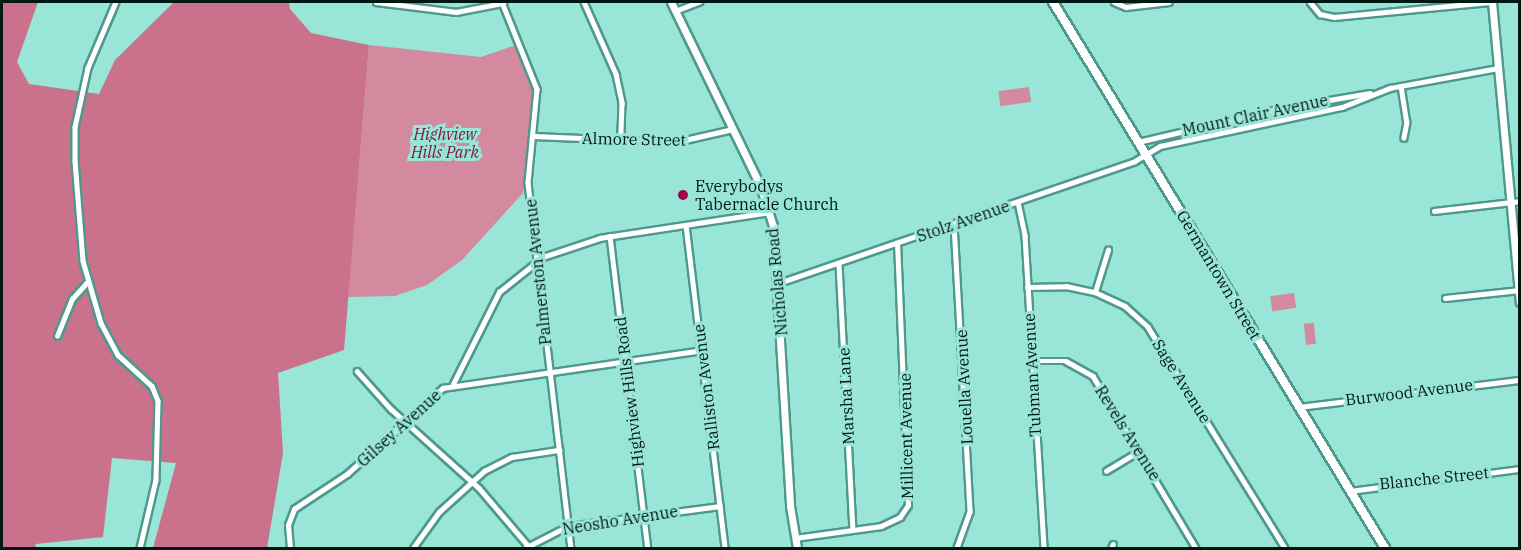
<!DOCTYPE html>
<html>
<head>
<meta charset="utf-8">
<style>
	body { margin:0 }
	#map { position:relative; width:1521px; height:550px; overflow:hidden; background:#99e5d7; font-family:"IBM Plex Serif",serif }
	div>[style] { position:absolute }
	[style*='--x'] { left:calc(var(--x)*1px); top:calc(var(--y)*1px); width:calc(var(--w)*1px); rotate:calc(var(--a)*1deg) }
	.green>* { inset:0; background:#d3899e; transform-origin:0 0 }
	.forest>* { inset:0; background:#ca728c }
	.roads { filter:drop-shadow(2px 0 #4e998c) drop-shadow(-2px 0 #4e998c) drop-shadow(0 2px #4e998c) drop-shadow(0 -2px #4e998c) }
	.street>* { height:4.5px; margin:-2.25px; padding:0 2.25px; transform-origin:2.25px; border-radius:2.25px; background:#fff }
	.secondary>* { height:7px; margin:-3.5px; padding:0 3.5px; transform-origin:3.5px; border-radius:3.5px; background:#fff }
	.primary>* { height:8px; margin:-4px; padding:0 4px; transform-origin:4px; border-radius:4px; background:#fff }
	.dots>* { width:16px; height:16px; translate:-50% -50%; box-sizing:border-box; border:3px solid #99e5d7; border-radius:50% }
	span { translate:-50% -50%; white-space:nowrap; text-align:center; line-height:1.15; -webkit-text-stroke:6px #99e5d7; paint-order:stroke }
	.street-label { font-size:16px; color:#001814 }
	.park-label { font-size:16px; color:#7e1341; font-style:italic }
	.poi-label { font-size:16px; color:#001814 }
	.left { translate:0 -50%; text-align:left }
	.frame { position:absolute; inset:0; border:3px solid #001814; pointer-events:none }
</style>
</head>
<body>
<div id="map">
	<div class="green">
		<div style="clip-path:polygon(369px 45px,481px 57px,516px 45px,533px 85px,535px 112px,523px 193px,462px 260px,427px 285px,395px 296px,348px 297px)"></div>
		<div style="left:1029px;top:87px;width:15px;height:31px;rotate:82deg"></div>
		<div style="left:1294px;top:293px;width:15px;height:24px;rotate:82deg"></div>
		<div style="left:1314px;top:323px;width:21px;height:10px;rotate:85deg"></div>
	</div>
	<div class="forest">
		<div style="clip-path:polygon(2px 2px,38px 2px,17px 62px,29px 84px,99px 94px,115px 60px,174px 2px,289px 2px,290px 9px,311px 33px,369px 45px,344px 350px,278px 373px,283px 453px,267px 548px,153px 548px,176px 463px,112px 458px,103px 537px,36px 544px,35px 548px,2px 548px)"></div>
	</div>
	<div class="roads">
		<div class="street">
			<div style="--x:116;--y:2;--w:72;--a:113"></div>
			<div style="--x:88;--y:68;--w:60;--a:102.4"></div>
			<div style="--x:75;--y:127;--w:34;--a:90"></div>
			<div style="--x:75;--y:161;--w:100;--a:85.4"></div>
			<div style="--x:83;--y:261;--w:65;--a:73.8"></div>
			<div style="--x:101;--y:323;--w:36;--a:62"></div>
			<div style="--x:118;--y:355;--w:46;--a:42.4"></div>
			<div style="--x:152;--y:386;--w:16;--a:68"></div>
			<div style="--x:158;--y:401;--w:79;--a:91.5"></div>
			<div style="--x:156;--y:480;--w:70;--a:103.2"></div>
			<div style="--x:376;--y:2;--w:81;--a:7.1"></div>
			<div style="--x:456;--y:12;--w:48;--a:-10.8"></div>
			<div style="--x:502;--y:2;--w:94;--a:68.1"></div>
			<div style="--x:537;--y:89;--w:94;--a:95.5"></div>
			<div style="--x:528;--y:183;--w:368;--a:83.3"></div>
			<div style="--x:584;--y:2;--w:79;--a:66"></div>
			<div style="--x:616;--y:74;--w:30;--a:78"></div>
			<div style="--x:622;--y:103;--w:37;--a:92"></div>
			<div style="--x:1114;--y:2;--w:13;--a:23"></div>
			<div style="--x:1126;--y:7;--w:43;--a:-6.6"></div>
			<div style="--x:1310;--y:2;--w:16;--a:50"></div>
			<div style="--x:1320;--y:14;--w:14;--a:12"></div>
			<div style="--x:1334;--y:17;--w:156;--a:-5.5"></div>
			<div style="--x:675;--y:11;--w:26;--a:-21"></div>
			<div style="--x:1401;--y:86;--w:36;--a:81"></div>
			<div style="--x:1407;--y:122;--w:16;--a:101"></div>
			<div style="--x:534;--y:136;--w:142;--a:2.4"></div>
			<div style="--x:676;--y:142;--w:58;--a:-12.8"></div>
			<div style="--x:1138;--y:142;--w:148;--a:-13.3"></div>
			<div style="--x:1282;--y:108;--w:89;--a:-9.7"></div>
			<div style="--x:1018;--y:202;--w:35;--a:78"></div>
			<div style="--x:1025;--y:236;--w:313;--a:86.5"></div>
			<div style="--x:1434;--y:211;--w:87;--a:-6.6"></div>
			<div style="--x:954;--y:224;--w:288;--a:86.8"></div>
			<div style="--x:970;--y:512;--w:38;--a:110"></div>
			<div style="--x:686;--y:225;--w:325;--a:83.1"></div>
			<div style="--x:610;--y:236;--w:314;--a:83.1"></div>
			<div style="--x:839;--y:264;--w:265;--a:87"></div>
			<div style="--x:779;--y:283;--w:376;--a:-18.9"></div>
			<div style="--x:1135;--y:161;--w:29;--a:-31"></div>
			<div style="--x:1160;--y:146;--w:186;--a:-12.1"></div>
			<div style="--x:1342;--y:107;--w:52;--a:-21.6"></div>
			<div style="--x:1390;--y:88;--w:110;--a:-10.5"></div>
			<div style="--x:1027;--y:287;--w:39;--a:-1"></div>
			<div style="--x:1066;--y:286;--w:30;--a:12"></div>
			<div style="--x:1095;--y:292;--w:33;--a:25"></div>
			<div style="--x:1125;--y:306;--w:31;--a:42"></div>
			<div style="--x:1148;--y:327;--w:260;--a:58.2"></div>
			<div style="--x:1095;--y:292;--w:44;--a:-72.8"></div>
			<div style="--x:1445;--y:298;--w:75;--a:-6.1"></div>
			<div style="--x:57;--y:336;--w:40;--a:-68"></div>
			<div style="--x:72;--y:299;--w:24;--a:-48"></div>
			<div style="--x:1031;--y:361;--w:35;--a:0"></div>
			<div style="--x:1066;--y:361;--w:31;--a:29"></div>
			<div style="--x:1093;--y:376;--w:200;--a:59.1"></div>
			<div style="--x:357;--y:371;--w:51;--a:48.2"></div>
			<div style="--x:391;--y:409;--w:118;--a:41.9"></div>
			<div style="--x:479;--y:488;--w:79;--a:49.6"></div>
			<div style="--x:453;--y:384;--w:103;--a:-63.4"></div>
			<div style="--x:499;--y:292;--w:56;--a:-38.5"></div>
			<div style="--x:543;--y:257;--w:60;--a:-18.4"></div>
			<div style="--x:600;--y:238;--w:171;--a:-8.7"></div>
			<div style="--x:1299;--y:407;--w:223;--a:-7"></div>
			<div style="--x:1106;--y:471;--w:39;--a:-31"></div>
			<div style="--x:1350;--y:491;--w:171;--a:-7.4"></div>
			<div style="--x:795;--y:538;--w:87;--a:-7.9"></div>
			<div style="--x:881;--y:526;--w:21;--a:-25"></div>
			<div style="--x:900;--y:517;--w:14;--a:-56"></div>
			<div style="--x:908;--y:505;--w:262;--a:-92.4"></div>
			<div style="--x:290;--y:548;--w:23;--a:-95"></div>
			<div style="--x:288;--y:525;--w:17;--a:-69"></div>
			<div style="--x:294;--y:509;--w:64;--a:-33.4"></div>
			<div style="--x:347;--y:474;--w:129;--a:-41.9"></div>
			<div style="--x:443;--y:388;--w:262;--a:-8.3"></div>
			<div style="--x:413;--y:548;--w:44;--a:-54.2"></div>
			<div style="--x:439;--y:512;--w:61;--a:-42.3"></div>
			<div style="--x:484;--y:471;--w:31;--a:-27"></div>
			<div style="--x:512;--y:457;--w:48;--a:-8.5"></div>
			<div style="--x:525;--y:548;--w:48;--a:-27.1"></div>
			<div style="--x:568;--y:526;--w:153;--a:-7.5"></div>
			<div style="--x:1111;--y:548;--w:4;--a:-63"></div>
		</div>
		<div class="secondary">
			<div style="--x:671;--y:2;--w:203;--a:64.1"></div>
			<div style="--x:760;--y:185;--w:43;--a:72.4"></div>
			<div style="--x:773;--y:226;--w:281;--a:86.5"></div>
			<div style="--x:790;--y:506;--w:43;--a:80.5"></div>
			<div style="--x:1492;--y:2;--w:301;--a:84.7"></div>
		</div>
		<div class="primary">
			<div style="--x:1053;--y:2;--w:639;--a:58.7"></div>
		</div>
	</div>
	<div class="dots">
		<div style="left:683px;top:195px;background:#9d064f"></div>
	</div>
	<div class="street-label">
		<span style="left:1255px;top:115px;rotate:-12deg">Mount Clair Avenue</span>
		<span style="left:634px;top:139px;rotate:1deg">Almore Street</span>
		<span style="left:963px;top:221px;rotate:-19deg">Stolz Avenue</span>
		<span style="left:538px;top:272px;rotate:-96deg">Palmerston Avenue</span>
		<span style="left:1219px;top:275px;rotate:59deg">Germantown Street</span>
		<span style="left:777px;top:282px;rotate:-95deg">Nicholas Road</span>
		<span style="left:1032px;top:375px;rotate:-93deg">Tubman Avenue</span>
		<span style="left:1182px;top:381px;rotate:58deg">Sage Avenue</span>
		<span style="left:706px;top:387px;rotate:-97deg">Ralliston Avenue</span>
		<span style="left:964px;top:387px;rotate:-93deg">Louella Avenue</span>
		<span style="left:629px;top:392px;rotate:-97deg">Highview Hills Road</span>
		<span style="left:1409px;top:392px;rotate:-7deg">Burwood Avenue</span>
		<span style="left:846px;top:396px;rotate:-93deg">Marsha Lane</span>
		<span style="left:399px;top:428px;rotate:-42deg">Gilsey Avenue</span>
		<span style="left:1128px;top:433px;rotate:58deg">Revels Avenue</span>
		<span style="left:906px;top:436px;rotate:-91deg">Millicent Avenue</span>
		<span style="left:1434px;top:478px;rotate:-6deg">Blanche Street</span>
		<span style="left:620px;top:520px;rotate:-9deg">Neosho Avenue</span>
	</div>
	<div class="park-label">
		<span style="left:445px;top:143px">Highview<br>Hills Park</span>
	</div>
	<div class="poi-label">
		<span class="left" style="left:695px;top:195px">Everybodys<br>Tabernacle Church</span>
	</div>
	<div class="frame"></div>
</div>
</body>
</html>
